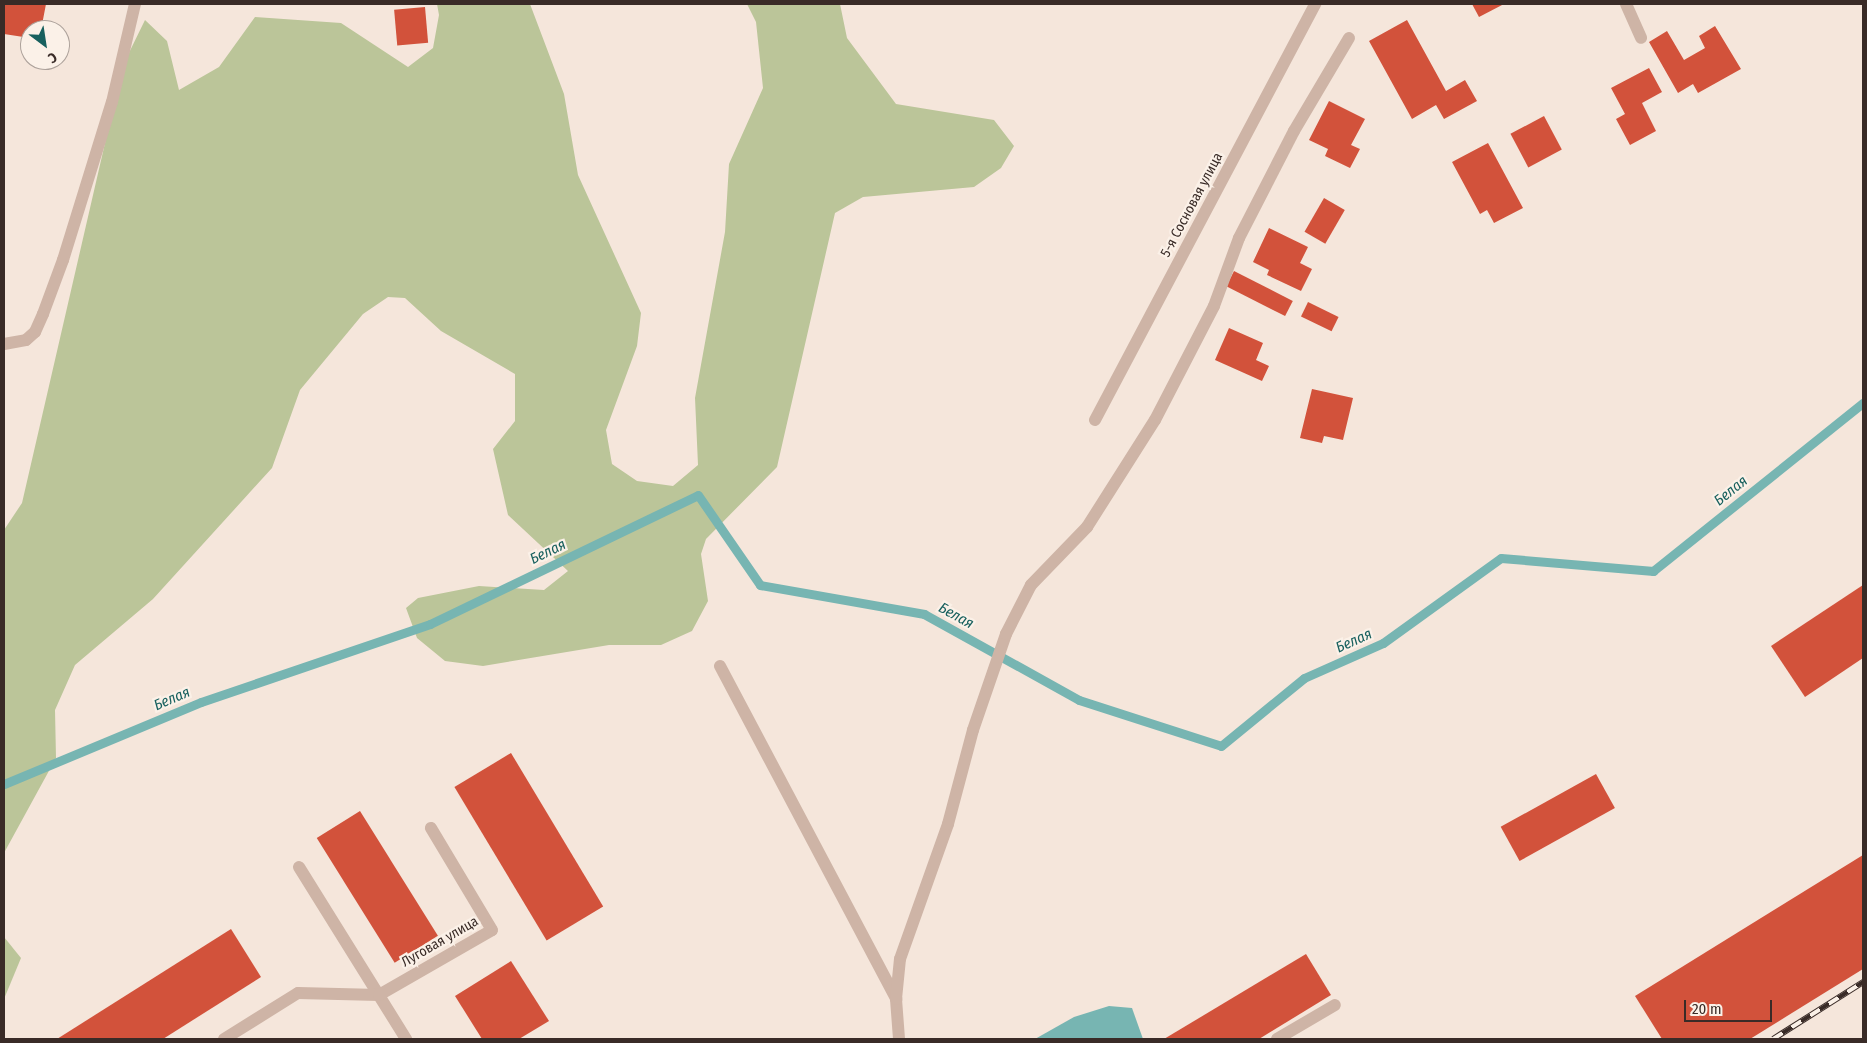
<!DOCTYPE html>
<html>
<head>
<meta charset="utf-8">
<style>
	body { margin:0 }
	#map { position:relative; width:1867px; height:1043px; overflow:hidden; background:#f5e6db; font-family:"Fira Sans Condensed",sans-serif }
	div>[style] { position:absolute }
	[style*='--x'] { left:calc(var(--x)*1px); top:calc(var(--y)*1px); width:calc(var(--w)*1px); rotate:calc(var(--a)*1deg) }
	.green>* { inset:0; background:#bbc599 }
	.water>* { inset:0; background:#77b5b2 }
	.stream>* { height:9px; margin:-4.5px; padding:0 4.5px; transform-origin:4.5px; border-radius:4.5px; background:#77b5b2 }
	.building>* { inset:0; background:#d2523b; transform-origin:0 0 }
	.lane>* { height:12px; margin:-6px; padding:0 6px; transform-origin:6px; border-radius:6px; background:#ceb4a6 }
	.street>* { height:12px; margin:-6px; padding:0 6px; transform-origin:6px; border-radius:6px; background:#ceb4a6 }
	.rail>* { height:5.5px; margin-top:-2.75px; transform-origin:0; background:repeating-linear-gradient(90deg,#fbf1e8 0 11px,#392b27 0 22px); box-sizing:border-box; border-block:1px solid #392b27 }
	span { translate:-50% -50%; white-space:nowrap; text-align:center; line-height:1.15; -webkit-text-stroke:4.5px #fbf1e8; paint-order:stroke }
	.street-label { font-size:14px; color:#392b27 }
	.water-label { font-size:15px; color:#18605e; font-style:italic }
	.frame { position:absolute; inset:0; border:5px solid #392b27; pointer-events:none }
	.north { position:absolute; left:20px; top:20px; width:50px; height:50px; box-sizing:border-box; background:#fbf1e8; border:1px solid #ada29b; border-radius:50%; rotate:149deg; font-size:14px; font-weight:700; line-height:20px; text-align:center; color:#392b27 }
	.north::after { content:''; display:block; margin:auto; width:18px; height:22px; background:#18605e; clip-path:polygon(50% 0,100% 100%,50% 72%,0 100%) }
	.scale { position:absolute; left:1684px; top:1000px; width:88px; height:22px; box-sizing:border-box; border:2px solid #392b27; border-top:0; padding-left:6px; font-size:15px; line-height:18px; white-space:nowrap; color:#392b27; -webkit-text-stroke:4px #fbf1e8; paint-order:stroke }
</style>
</head>
<body>
<div id="map">
	<div class="green">
		<div style="clip-path:polygon(437px 4px,530px 4px,564px 94px,578px 175px,641px 313px,637px 346px,606px 430px,612px 464px,637px 481px,673px 486px,698px 465px,695px 398px,725px 232px,729px 164px,763px 88px,756px 22px,747px 4px,840px 4px,847px 38px,896px 104px,994px 120px,1014px 146px,1001px 168px,974px 187px,863px 197px,835px 213px,777px 467px,706px 539px,701px 554px,708px 601px,692px 631px,661px 645px,609px 645px,483px 666px,445px 661px,417px 638px,406px 608px,418px 598px,479px 586px,544px 590px,568px 571px,508px 515px,493px 449px,515px 421px,515px 374px,441px 331px,405px 298px,388px 297px,363px 314px,300px 390px,272px 468px,153px 599px,75px 665px,55px 710px,56px 758px,4px 853px,4px 530px,22px 503px,123px 65px,145px 20px,167px 41px,179px 90px,219px 67px,255px 17px,341px 23px,408px 67px,433px 48px,439px 15px)"></div>
		<div style="clip-path:polygon(4px 937px,21px 958px,4px 999px)"></div>
	</div>
	<div class="water">
		<div style="clip-path:polygon(1109px 1006px,1132px 1008px,1143px 1039px,1035px 1039px,1074px 1017px)"></div>
	</div>
	<div class="stream">
		<div style="--x:4;--y:784;--w:213;--a:-22.6"></div>
		<div style="--x:201;--y:702;--w:242;--a:-18.8"></div>
		<div style="--x:430;--y:624;--w:297;--a:-25.7"></div>
		<div style="--x:698;--y:495;--w:109;--a:55.4"></div>
		<div style="--x:760;--y:585;--w:167;--a:10"></div>
		<div style="--x:924;--y:614;--w:177;--a:29"></div>
		<div style="--x:1079;--y:700;--w:149;--a:17.9"></div>
		<div style="--x:1221;--y:746;--w:107;--a:-39.3"></div>
		<div style="--x:1304;--y:678;--w:86;--a:-23.9"></div>
		<div style="--x:1383;--y:643;--w:145;--a:-35.8"></div>
		<div style="--x:1501;--y:558;--w:153;--a:4.9"></div>
		<div style="--x:1653;--y:571;--w:269;--a:-38.7"></div>
	</div>
	<div class="building">
		<div style="clip-path:polygon(4px 4px,46px 4px,41px 30px,30px 30px,30px 38px,4px 34px)"></div>
		<div style="clip-path:polygon(1472px 4px,1504px 4px,1479px 17px)"></div>
		<div style="left:425px;top:7px;width:36px;height:31px;rotate:85deg"></div>
		<div style="clip-path:polygon(1407px 20px,1446px 91px,1465px 80px,1477px 101px,1444px 119px,1436px 105px,1412px 119px,1369px 41px)"></div>
		<div style="clip-path:polygon(1715px 26px,1741px 69px,1698px 93px,1693px 84px,1678px 93px,1649px 42px,1667px 31px,1684px 60px,1705px 48px,1699px 36px)"></div>
		<div style="clip-path:polygon(1649px 68px,1662px 92px,1642px 103px,1656px 131px,1630px 145px,1616px 119px,1625px 114px,1611px 88px)"></div>
		<div style="clip-path:polygon(1329px 101px,1365px 119px,1351px 145px,1360px 149px,1350px 168px,1325px 156px,1328px 149px,1309px 140px)"></div>
		<div style="left:1544px;top:116px;width:38px;height:38px;rotate:62deg"></div>
		<div style="clip-path:polygon(1488px 143px,1523px 208px,1494px 223px,1487px 210px,1480px 214px,1452px 162px)"></div>
		<div style="left:1324px;top:198px;width:24px;height:39px;rotate:30deg"></div>
		<div style="clip-path:polygon(1269px 228px,1308px 247px,1300px 263px,1312px 269px,1301px 291px,1267px 275px,1269px 270px,1253px 262px)"></div>
		<div style="left:1234px;top:271px;width:66px;height:17px;rotate:27deg"></div>
		<div style="left:1308px;top:302px;width:34px;height:16px;rotate:26deg"></div>
		<div style="clip-path:polygon(1229px 328px,1263px 343px,1256px 360px,1269px 366px,1262px 381px,1215px 360px)"></div>
		<div style="clip-path:polygon(1312px 389px,1353px 398px,1343px 440px,1324px 436px,1322px 443px,1300px 438px)"></div>
		<div style="clip-path:polygon(1863px 585px,1863px 658px,1805px 697px,1771px 646px)"></div>
		<div style="left:511px;top:753px;width:179px;height:66px;rotate:59deg"></div>
		<div style="left:1596px;top:774px;width:39px;height:109px;rotate:61deg"></div>
		<div style="left:360px;top:811px;width:147px;height:51px;rotate:58deg"></div>
		<div style="clip-path:polygon(1863px 855px,1863px 969px,1750px 1039px,1662px 1039px,1635px 996px)"></div>
		<div style="clip-path:polygon(231px 929px,261px 977px,163px 1039px,57px 1039px)"></div>
		<div style="clip-path:polygon(1306px 954px,1331px 995px,1259px 1039px,1164px 1039px)"></div>
		<div style="clip-path:polygon(511px 961px,549px 1021px,519px 1039px,482px 1039px,455px 996px)"></div>
	</div>
	<div class="lane">
		<div style="--x:1626;--y:4;--w:37;--a:66"></div>
		<div style="--x:4;--y:344;--w:22;--a:-10"></div>
		<div style="--x:26;--y:340;--w:12;--a:-42"></div>
		<div style="--x:35;--y:332;--w:20;--a:-66"></div>
		<div style="--x:43;--y:314;--w:58;--a:-69.7"></div>
		<div style="--x:63;--y:260;--w:165;--a:-72.8"></div>
		<div style="--x:112;--y:102;--w:101;--a:-76.8"></div>
		<div style="--x:720;--y:666;--w:377;--a:62.1"></div>
		<div style="--x:896;--y:999;--w:40;--a:85.7"></div>
		<div style="--x:896;--y:999;--w:40;--a:-84.3"></div>
		<div style="--x:900;--y:959;--w:143;--a:-70.4"></div>
		<div style="--x:948;--y:824;--w:97;--a:-75.1"></div>
		<div style="--x:973;--y:730;--w:102;--a:-71"></div>
		<div style="--x:1006;--y:634;--w:55;--a:-63"></div>
		<div style="--x:1031;--y:585;--w:81;--a:-46"></div>
		<div style="--x:1087;--y:527;--w:127;--a:-57.6"></div>
		<div style="--x:1155;--y:420;--w:128;--a:-62.6"></div>
		<div style="--x:1214;--y:306;--w:72;--a:-69.8"></div>
		<div style="--x:1239;--y:238;--w:120;--a:-62.8"></div>
		<div style="--x:1294;--y:131;--w:108;--a:-59.4"></div>
		<div style="--x:1277;--y:1039;--w:67;--a:-30.4"></div>
	</div>
	<div class="street">
		<div style="--x:1095;--y:420;--w:471;--a:-62.1"></div>
		<div style="--x:299;--y:867;--w:203;--a:58.1"></div>
		<div style="--x:224;--y:1039;--w:87;--a:-31.9"></div>
		<div style="--x:298;--y:993;--w:81;--a:1.4"></div>
		<div style="--x:379;--y:995;--w:130;--a:-29.9"></div>
		<div style="--x:492;--y:930;--w:119;--a:-120.9"></div>
	</div>
	<div class="rail">
		<div style="--x:1773;--y:1039;--w:107;--a:-32.3"></div>
	</div>
	<div class="street-label">
		<span style="left:1192px;top:205px;rotate:-62deg">5-я Сосновая улица</span>
		<span style="left:440px;top:942px;rotate:-30deg">Луговая улица</span>
	</div>
	<div class="water-label">
		<span style="left:1731px;top:491px;rotate:-39deg">Белая</span>
		<span style="left:548px;top:552px;rotate:-26deg">Белая</span>
		<span style="left:956px;top:616px;rotate:29deg">Белая</span>
		<span style="left:1354px;top:641px;rotate:-24deg">Белая</span>
		<span style="left:172px;top:699px;rotate:-23deg">Белая</span>
	</div>
	<div class="frame"></div>
	<div class="north">С</div>
	<div class="scale">20 m</div>
</div>
</body>
</html>
